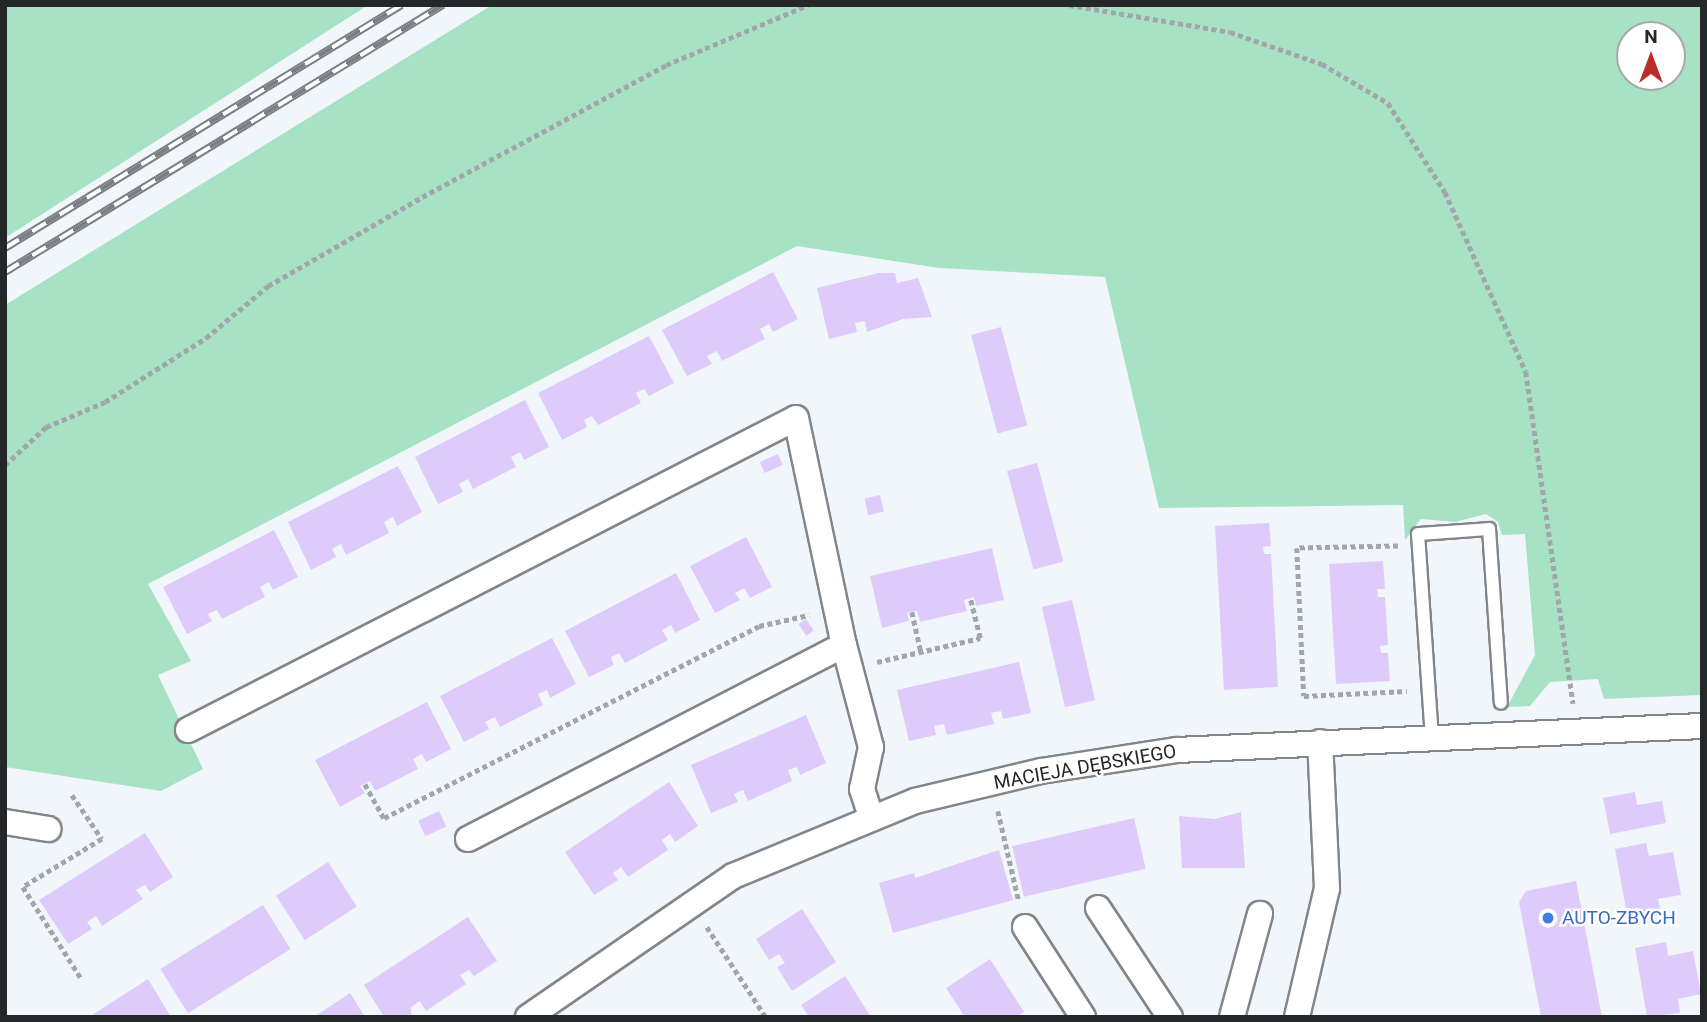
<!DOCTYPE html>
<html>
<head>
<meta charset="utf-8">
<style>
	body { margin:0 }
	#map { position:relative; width:1707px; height:1022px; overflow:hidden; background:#f1f6fb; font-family:Roboto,sans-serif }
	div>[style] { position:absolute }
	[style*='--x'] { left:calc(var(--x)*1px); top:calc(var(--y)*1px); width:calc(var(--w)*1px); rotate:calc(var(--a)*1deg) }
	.green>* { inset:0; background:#a8e2c4 }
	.building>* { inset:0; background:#decbfc; transform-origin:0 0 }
	.path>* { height:4.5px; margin-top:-2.25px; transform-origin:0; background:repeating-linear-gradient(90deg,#a2a6aa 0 5px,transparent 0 8.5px) }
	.roads { filter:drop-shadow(2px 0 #82868b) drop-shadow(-2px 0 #82868b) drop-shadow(0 2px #82868b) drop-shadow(0 -2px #82868b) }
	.lane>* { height:12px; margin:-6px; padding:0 6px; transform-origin:6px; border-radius:6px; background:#fff }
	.street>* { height:24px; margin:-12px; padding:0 12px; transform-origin:12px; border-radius:12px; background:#fff }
	.rail>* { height:8px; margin-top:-4px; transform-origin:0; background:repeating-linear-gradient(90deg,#fff 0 16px,#7b7e82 0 32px); box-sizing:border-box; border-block:2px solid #7b7e82 }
	.dots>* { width:19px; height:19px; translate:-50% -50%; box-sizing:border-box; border:4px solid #fff; border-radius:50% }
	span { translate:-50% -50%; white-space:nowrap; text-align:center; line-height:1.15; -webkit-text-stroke:5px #fff; paint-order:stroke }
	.street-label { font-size:19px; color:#242628 }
	.shop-label { font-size:19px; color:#366cbe }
	.left { translate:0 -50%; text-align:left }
	.frame { position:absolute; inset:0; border:7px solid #242628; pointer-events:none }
	.north { position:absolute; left:1616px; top:21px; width:70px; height:70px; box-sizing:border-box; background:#fff; border:2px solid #a7a8a9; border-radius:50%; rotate:0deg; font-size:19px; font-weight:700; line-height:28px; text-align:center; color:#242628 }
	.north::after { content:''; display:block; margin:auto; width:24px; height:32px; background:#bb2d28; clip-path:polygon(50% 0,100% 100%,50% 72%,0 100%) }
</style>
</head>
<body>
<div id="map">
	<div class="green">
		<div style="clip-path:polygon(5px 5px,368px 5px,5px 238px)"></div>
		<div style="clip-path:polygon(evenodd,492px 5px,1702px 5px,1702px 695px,1604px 699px,1598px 679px,1550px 682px,1530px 706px,1507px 707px,1535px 655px,1525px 534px,1502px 535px,1498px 522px,1486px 514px,1455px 522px,1421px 519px,1405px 540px,1403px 505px,1159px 508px,1105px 277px,939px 268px,797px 246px,148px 584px,191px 661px,158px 675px,203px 769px,161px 791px,5px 767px,5px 305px,492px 5px,1630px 35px,1672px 35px,1672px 77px,1630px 77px,1630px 35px)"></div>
	</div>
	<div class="building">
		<div style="clip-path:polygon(773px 272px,798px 319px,773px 332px,769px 324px,760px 329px,765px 339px,722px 361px,717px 351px,707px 356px,712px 364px,687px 376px,662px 330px)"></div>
		<div style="clip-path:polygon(879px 273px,895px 273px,897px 283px,918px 278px,932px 317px,903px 319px,867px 332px,865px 321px,855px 323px,857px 332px,829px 339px,817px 288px)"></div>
		<div style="left:1001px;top:327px;width:102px;height:31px;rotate:75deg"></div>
		<div style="clip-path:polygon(649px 336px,674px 383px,649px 396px,644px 389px,636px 393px,641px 403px,598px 425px,592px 416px,584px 420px,587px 427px,562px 440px,538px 393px)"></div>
		<div style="clip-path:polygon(525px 400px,549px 447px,524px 460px,520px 452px,511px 457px,516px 467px,473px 489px,468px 479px,459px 484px,463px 492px,438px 504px,415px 457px)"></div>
		<div style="left:778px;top:454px;width:12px;height:20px;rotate:66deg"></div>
		<div style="left:1037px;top:463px;width:102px;height:31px;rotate:75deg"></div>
		<div style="clip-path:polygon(398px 466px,422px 512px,397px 526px,393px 517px,384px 522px,389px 533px,346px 555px,341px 544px,332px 549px,336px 557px,311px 570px,288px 522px)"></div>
		<div style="left:880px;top:495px;width:17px;height:16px;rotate:77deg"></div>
		<div style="clip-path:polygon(1269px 523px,1271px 546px,1263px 547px,1264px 554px,1271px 554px,1278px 687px,1224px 690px,1215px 526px)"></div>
		<div style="clip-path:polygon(274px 530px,298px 577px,273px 590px,269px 582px,260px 587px,265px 597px,222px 619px,217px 610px,208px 614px,212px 621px,187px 634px,163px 587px)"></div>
		<div style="clip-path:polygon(746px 537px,772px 587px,750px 598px,744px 588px,735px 593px,740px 600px,715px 613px,690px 566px)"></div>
		<div style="clip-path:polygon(992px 548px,1004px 600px,976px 606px,974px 597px,964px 600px,967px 611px,920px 622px,917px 611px,907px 613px,909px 621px,882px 628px,870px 576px)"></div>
		<div style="clip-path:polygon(1383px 561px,1385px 589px,1377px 589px,1378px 597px,1385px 597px,1388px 645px,1380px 646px,1381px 653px,1388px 653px,1390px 681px,1336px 684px,1329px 564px)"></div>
		<div style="clip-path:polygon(676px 573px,700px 620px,675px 633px,671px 625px,662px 630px,668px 640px,625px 663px,619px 653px,611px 657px,614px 665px,589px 677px,565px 631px)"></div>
		<div style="left:1072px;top:600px;width:103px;height:31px;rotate:77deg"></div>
		<div style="left:806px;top:619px;width:14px;height:9px;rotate:56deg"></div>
		<div style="clip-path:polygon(552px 638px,576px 684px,550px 698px,547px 690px,538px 694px,543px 705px,500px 727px,495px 717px,485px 722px,489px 729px,464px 742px,440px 696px)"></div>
		<div style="clip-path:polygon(1019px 662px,1031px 713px,1003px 719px,1001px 711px,991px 713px,994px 724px,947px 735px,944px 724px,934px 726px,936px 735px,909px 741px,897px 690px)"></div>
		<div style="clip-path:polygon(427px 702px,451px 749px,426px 762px,422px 754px,413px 759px,418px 769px,375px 791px,370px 781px,360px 786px,365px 793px,340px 807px,315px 760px)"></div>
		<div style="clip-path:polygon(806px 715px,826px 763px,800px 775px,797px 767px,788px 770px,792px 781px,748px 801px,743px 790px,734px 794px,738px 802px,711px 813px,691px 765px)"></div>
		<div style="clip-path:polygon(669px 782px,698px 826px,675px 842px,670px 834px,662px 840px,668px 850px,628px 877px,621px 867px,613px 873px,618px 880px,594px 895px,565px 852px)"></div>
		<div style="clip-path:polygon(1635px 792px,1637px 805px,1662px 801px,1666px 823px,1610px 834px,1603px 798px)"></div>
		<div style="left:439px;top:811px;width:17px;height:23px;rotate:65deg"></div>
		<div style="clip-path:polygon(1241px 812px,1245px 868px,1182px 868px,1179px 816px,1215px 819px)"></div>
		<div style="left:1134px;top:818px;width:52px;height:125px;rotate:77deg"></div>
		<div style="clip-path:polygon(145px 833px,173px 877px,150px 892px,145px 885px,136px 890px,143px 899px,102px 926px,96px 916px,87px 922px,92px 929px,68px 944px,39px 900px)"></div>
		<div style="clip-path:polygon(1646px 843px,1649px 856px,1673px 852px,1681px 895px,1658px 899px,1661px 914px,1628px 920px,1615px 849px)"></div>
		<div style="clip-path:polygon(999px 850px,1013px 900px,893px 933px,879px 883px,914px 873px,915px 878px)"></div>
		<div style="left:328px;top:862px;width:53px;height:62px;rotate:57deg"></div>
		<div style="clip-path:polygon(1576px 881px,1602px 1017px,1541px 1017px,1519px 902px,1526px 891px)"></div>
		<div style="left:263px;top:905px;width:52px;height:121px;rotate:58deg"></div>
		<div style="clip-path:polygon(802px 909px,836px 962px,792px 991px,777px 967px,785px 963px,779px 954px,769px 960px,756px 939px)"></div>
		<div style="clip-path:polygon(468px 917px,497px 961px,474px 976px,469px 970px,460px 975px,466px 984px,426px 1011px,420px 1001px,411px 1007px,411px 1017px,384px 1017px,364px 985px)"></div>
		<div style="clip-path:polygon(1666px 942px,1668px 956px,1693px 951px,1701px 994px,1678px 999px,1680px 1013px,1647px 1017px,1635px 948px)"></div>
		<div style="clip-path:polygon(990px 959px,1024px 1012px,1017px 1017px,965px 1017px,946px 988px)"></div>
		<div style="clip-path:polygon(845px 976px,871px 1017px,809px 1017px,801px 1005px)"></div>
		<div style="clip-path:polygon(148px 979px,171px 1017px,90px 1017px,95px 1013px)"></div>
		<div style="clip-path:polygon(350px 993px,365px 1017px,314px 1017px)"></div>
	</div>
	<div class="path">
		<div style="--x:1069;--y:5;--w:163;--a:9.5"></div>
		<div style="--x:1230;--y:32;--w:97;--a:19.2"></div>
		<div style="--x:1322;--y:64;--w:77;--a:30.6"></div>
		<div style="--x:1388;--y:103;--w:106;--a:57.4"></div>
		<div style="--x:1445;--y:192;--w:197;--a:65.8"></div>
		<div style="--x:1526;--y:372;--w:335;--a:81.9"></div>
		<div style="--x:5;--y:465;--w:56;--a:-42.8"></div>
		<div style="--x:46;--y:427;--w:64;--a:-23"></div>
		<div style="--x:105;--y:402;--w:120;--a:-32.4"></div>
		<div style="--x:206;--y:338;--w:81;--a:-40"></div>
		<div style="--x:268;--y:286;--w:178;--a:-30"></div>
		<div style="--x:422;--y:197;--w:277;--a:-28.4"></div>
		<div style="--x:666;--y:65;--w:154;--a:-22.9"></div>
		<div style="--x:1398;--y:546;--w:101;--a:178.9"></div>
		<div style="--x:1297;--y:548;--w:148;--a:87.3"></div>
		<div style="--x:1304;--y:696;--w:103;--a:-2.8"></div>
		<div style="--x:912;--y:612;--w:41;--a:77.3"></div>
		<div style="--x:877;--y:662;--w:106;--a:-13.1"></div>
		<div style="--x:980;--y:638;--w:41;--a:-104"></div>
		<div style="--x:365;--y:784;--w:39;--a:61"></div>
		<div style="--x:384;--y:818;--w:421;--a:-27.1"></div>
		<div style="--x:759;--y:626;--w:51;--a:-12.4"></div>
		<div style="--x:72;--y:795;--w:53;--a:55.7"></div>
		<div style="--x:102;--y:839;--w:92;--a:148.7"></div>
		<div style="--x:23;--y:887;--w:108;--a:57.5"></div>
		<div style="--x:998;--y:811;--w:92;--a:76.9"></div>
		<div style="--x:707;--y:927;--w:108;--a:56.8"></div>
	</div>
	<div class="roads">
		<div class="lane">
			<div style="--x:1432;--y:739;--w:205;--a:-93.9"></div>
			<div style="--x:1418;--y:534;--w:71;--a:-4"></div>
			<div style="--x:1489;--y:529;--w:174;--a:86.1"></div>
		</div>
		<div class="street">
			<div style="--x:188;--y:730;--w:683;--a:-27.16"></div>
			<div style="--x:796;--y:418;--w:232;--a:78.1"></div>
			<div style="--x:5;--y:822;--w:44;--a:9.2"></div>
			<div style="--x:468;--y:839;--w:423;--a:-27.3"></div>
			<div style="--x:844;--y:645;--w:106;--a:75.2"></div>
			<div style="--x:871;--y:747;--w:43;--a:102.1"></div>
			<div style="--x:862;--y:789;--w:28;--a:72"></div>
			<div style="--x:1098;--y:908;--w:131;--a:56.6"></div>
			<div style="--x:1025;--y:927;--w:107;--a:57.2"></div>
			<div style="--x:528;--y:1017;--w:249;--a:-34.5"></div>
			<div style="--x:733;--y:876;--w:197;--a:-22.4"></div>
			<div style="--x:915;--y:801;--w:130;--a:-13.4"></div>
			<div style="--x:1041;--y:771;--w:138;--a:-8.8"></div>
			<div style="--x:1177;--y:750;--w:526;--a:-2.62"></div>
			<div style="--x:1232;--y:1017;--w:107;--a:-74.8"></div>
			<div style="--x:1297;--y:1017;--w:132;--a:-76.9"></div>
			<div style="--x:1327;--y:888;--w:146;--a:-92.7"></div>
		</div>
	</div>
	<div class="rail">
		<div style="--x:5;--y:248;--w:465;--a:-31.5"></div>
		<div style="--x:5;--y:272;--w:513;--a:-31.37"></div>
	</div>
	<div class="dots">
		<div style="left:1548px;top:918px;background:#3f7fe0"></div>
	</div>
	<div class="street-label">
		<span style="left:1085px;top:767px;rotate:-10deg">MACIEJA DĘBSKIEGO</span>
	</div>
	<div class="shop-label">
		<span class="left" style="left:1562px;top:918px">AUTO-ZBYCH</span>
	</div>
	<div class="frame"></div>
	<div class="north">N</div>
</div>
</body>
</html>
